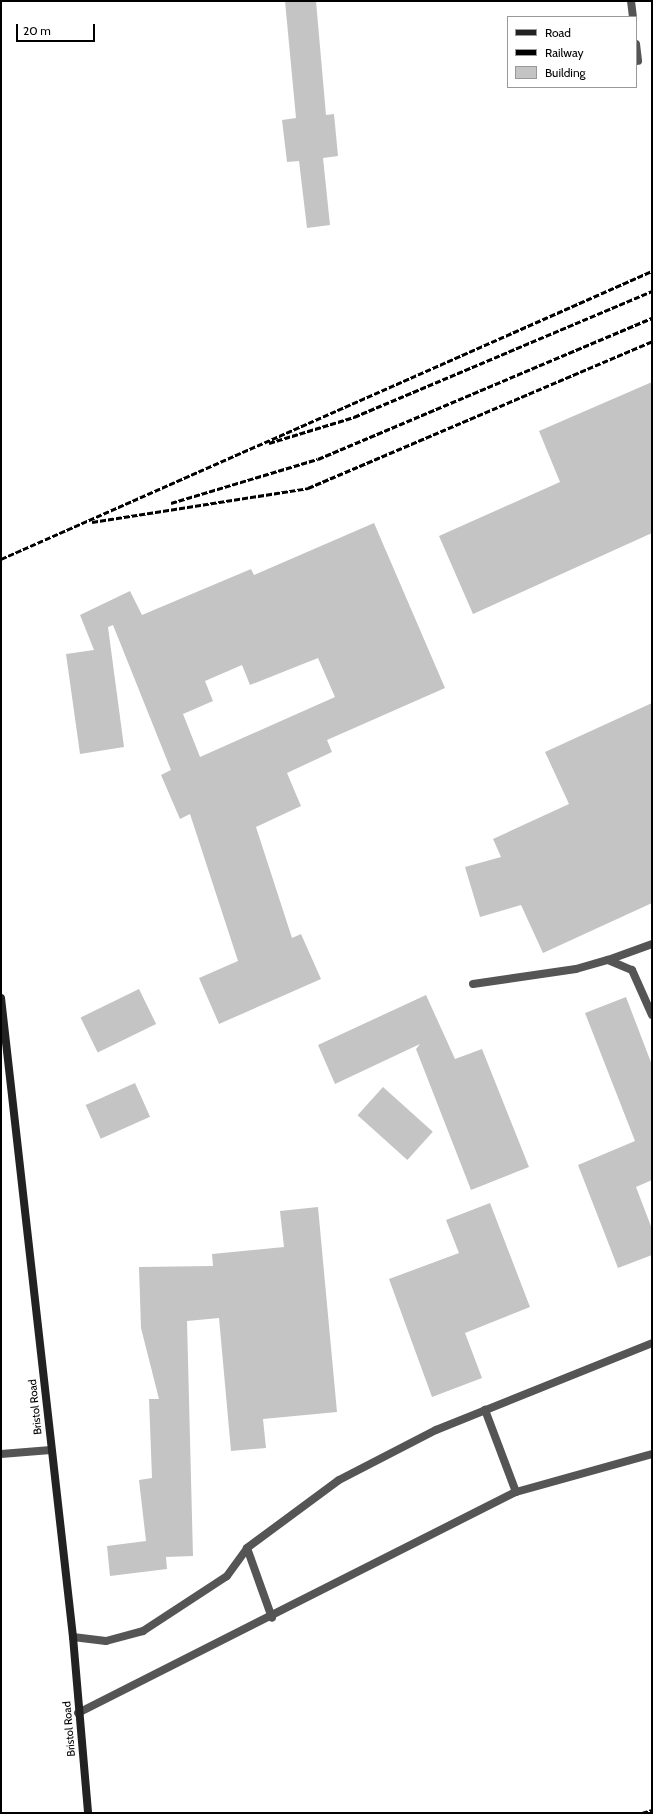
<!DOCTYPE html>
<html>
<head>
<meta charset="utf-8">
<style>
	body { margin:0 }
	#map { position:relative; width:653px; height:1814px; overflow:hidden; background:#fff; font-family:Cabin,sans-serif }
	div>[style] { position:absolute }
	[style*='--x'] { left:calc(var(--x)*1px); top:calc(var(--y)*1px); width:calc(var(--w)*1px); rotate:calc(var(--a)*1deg) }
	.building>* { inset:0; background:#c4c4c4; transform-origin:0 0 }
	.lane>* { height:8px; margin:-4px; padding:0 4px; transform-origin:4px; border-radius:4px; background:#555 }
	.street>* { height:8px; margin:-4px; padding:0 4px; transform-origin:4px; border-radius:4px; background:#555 }
	.secondary>* { height:8px; margin:-4px; padding:0 4px; transform-origin:4px; border-radius:4px; background:#222 }
	.rail>* { height:3px; margin-top:-1.5px; transform-origin:0; background:repeating-linear-gradient(90deg,#000 0 6px,transparent 0 8px) }
	span { translate:-50% -50%; white-space:nowrap; text-align:center; line-height:1.15; -webkit-text-stroke:4px #fff; paint-order:stroke }
	.street-label { font-size:11px; color:#000 }
	.frame { position:absolute; inset:0; border:2px solid #000; pointer-events:none }
	.legend { position:absolute; left:507px; top:16px; width:130px; height:72px; box-sizing:border-box; background:#fff; border:1px solid #999; margin:0; padding:5px 7px; list-style:none; font-size:12px; color:#000 }
	.legend li { display:flex; align-items:center; gap:8px; height:20px }
	.legend b { width:20px; border:1px solid #999 }
	.scale { position:absolute; left:16px; top:24px; width:79px; height:18px; box-sizing:border-box; border:2px solid #000; border-top:0; padding-left:5px; font-size:12px; line-height:14px; white-space:nowrap; color:#000; -webkit-text-stroke:3px #fff; paint-order:stroke }
</style>
</head>
<body>
<div id="map">
	<div class="building">
		<div style="clip-path:polygon(285px 1px,316px 1px,326px 115px,334px 114px,338px 156px,323px 158px,330px 225px,307px 228px,299px 161px,287px 162px,282px 120px,296px 118px)"></div>
		<div style="clip-path:polygon(652px 382px,652px 533px,473px 614px,439px 536px,560px 482px,539px 431px)"></div>
		<div style="clip-path:polygon(evenodd,374px 523px,445px 688px,327px 740px,332px 752px,287px 773px,301px 806px,256px 827px,292px 938px,301px 934px,321px 979px,219px 1024px,199px 978px,238px 961px,190px 814px,180px 819px,161px 775px,171px 770px,113px 625px,108px 627px,124px 747px,80px 754px,66px 654px,94px 650px,80px 615px,130px 591px,142px 615px,251px 569px,254px 575px,374px 523px,318px 658px,335px 697px,200px 757px,183px 714px,213px 701px,205px 681px,242px 665px,250px 685px,318px 658px)"></div>
		<div style="clip-path:polygon(652px 703px,652px 903px,543px 953px,521px 905px,480px 917px,465px 867px,501px 857px,493px 839px,569px 804px,545px 752px)"></div>
		<div style="left:139px;top:989px;width:39px;height:65px;rotate:64deg"></div>
		<div style="clip-path:polygon(426px 995px,455px 1059px,482px 1049px,529px 1167px,471px 1190px,416px 1049px,420px 1044px,335px 1084px,318px 1045px)"></div>
		<div style="clip-path:polygon(626px 997px,652px 1065px,652px 1180px,636px 1187px,652px 1229px,652px 1255px,618px 1268px,578px 1165px,635px 1141px,585px 1013px)"></div>
		<div style="left:135px;top:1083px;width:37px;height:54px;rotate:66deg"></div>
		<div style="left:383px;top:1087px;width:67px;height:38px;rotate:42deg"></div>
		<div style="clip-path:polygon(490px 1203px,530px 1307px,465px 1333px,482px 1378px,432px 1397px,389px 1279px,459px 1253px,446px 1220px)"></div>
		<div style="clip-path:polygon(318px 1207px,337px 1412px,263px 1419px,266px 1448px,231px 1451px,219px 1318px,187px 1321px,193px 1556px,166px 1557px,167px 1569px,110px 1576px,107px 1546px,146px 1541px,139px 1480px,152px 1478px,149px 1399px,159px 1399px,141px 1328px,139px 1267px,213px 1266px,212px 1254px,284px 1247px,280px 1211px)"></div>
	</div>
	<div class="lane">
		<div style="--x:631;--y:1;--w:16;--a:83"></div>
		<div style="--x:636;--y:44;--w:17;--a:83"></div>
		<div style="--x:608;--y:960;--w:47;--a:-20"></div>
		<div style="--x:473;--y:984;--w:104;--a:-8.3"></div>
		<div style="--x:576;--y:969;--w:33;--a:-16"></div>
		<div style="--x:608;--y:960;--w:26;--a:23"></div>
		<div style="--x:632;--y:970;--w:49;--a:66"></div>
		<div style="--x:516;--y:1492;--w:141;--a:-15.6"></div>
		<div style="--x:247;--y:1548;--w:74;--a:70.3"></div>
		<div style="--x:73;--y:1637;--w:33;--a:7"></div>
		<div style="--x:106;--y:1641;--w:38;--a:-15"></div>
		<div style="--x:143;--y:1631;--w:100;--a:-33.2"></div>
		<div style="--x:227;--y:1576;--w:34;--a:-54"></div>
		<div style="--x:247;--y:1548;--w:114;--a:-36.5"></div>
		<div style="--x:339;--y:1480;--w:109;--a:-27.3"></div>
		<div style="--x:436;--y:1430;--w:233;--a:-21.9"></div>
		<div style="--x:78;--y:1713;--w:491;--a:-26.8"></div>
		<div style="--x:516;--y:1492;--w:88;--a:-110.7"></div>
	</div>
	<div class="street">
		<div style="--x:1;--y:1454;--w:50;--a:-4.6"></div>
	</div>
	<div class="secondary">
		<div style="--x:1;--y:998;--w:643;--a:83.57"></div>
		<div style="--x:73;--y:1637;--w:177;--a:85.1"></div>
	</div>
	<div class="rail">
		<div style="--x:269;--y:443;--w:89;--a:-17"></div>
		<div style="--x:354;--y:417;--w:324;--a:-22.9"></div>
		<div style="--x:171;--y:503;--w:153;--a:-16.7"></div>
		<div style="--x:318;--y:459;--w:363;--a:-22.9"></div>
		<div style="--x:92;--y:522;--w:219;--a:-8.9"></div>
		<div style="--x:308;--y:488;--w:374;--a:-23.1"></div>
		<div style="--x:1;--y:559;--w:712;--a:-23.86"></div>
		<div style="--x:642;--y:1813;--w:10;--a:-17"></div>
	</div>
	<div class="street-label">
		<span style="left:35px;top:1407px;rotate:-96deg">Bristol Road</span>
		<span style="left:69px;top:1729px;rotate:-95deg">Bristol Road</span>
	</div>
	<div class="frame"></div>
	<ul class="legend">
	<li><b style="height:5px;background:#222"></b>Road</li>
	<li><b style="height:5px;background:#000"></b>Railway</li>
	<li><b style="height:11px;background:#c4c4c4"></b>Building</li>
	</ul>
	<div class="scale">20 m</div>
</div>
</body>
</html>
